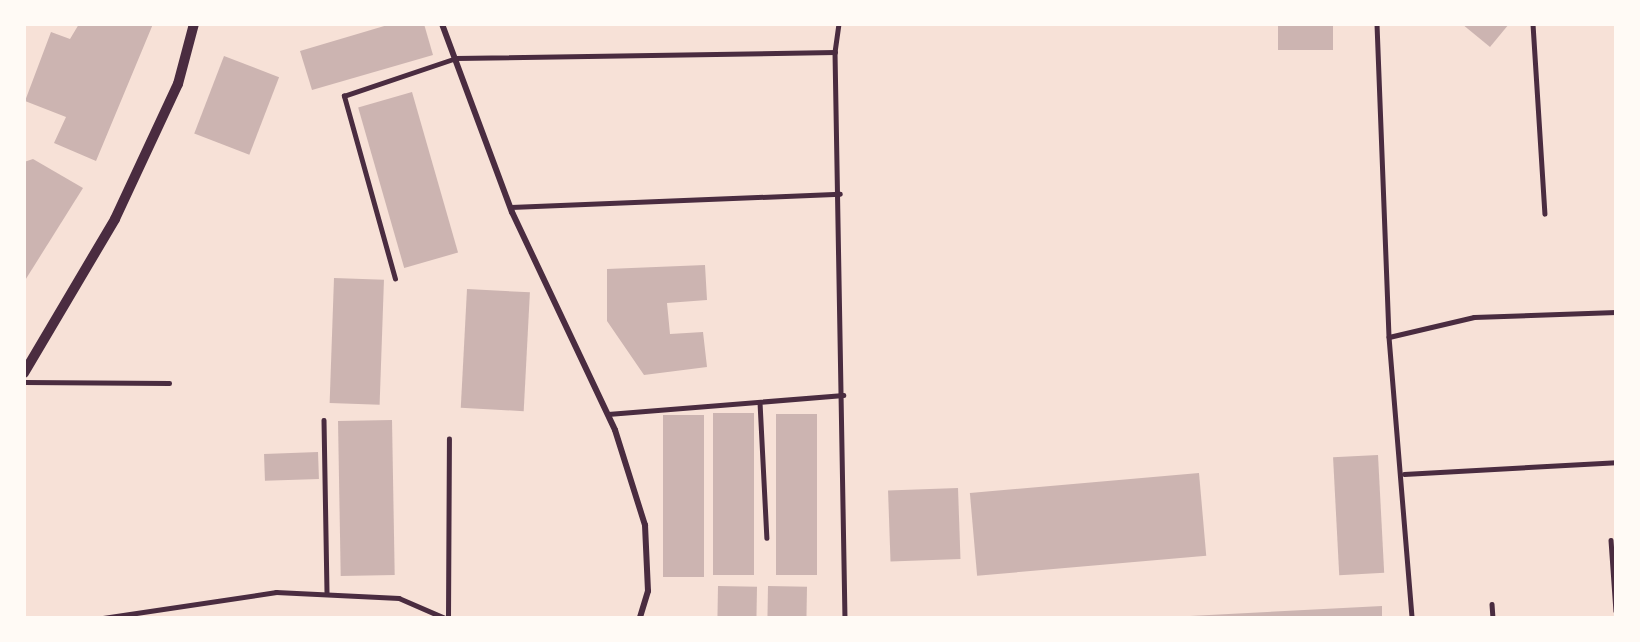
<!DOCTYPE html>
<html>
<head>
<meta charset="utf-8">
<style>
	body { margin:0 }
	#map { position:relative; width:1640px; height:642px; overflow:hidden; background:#f7e1d7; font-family:Karla,sans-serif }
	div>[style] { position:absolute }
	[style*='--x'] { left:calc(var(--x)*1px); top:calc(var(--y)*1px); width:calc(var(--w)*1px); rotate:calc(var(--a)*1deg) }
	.building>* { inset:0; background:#ccb4b1; transform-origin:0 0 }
	.service>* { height:4.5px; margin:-2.25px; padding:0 2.25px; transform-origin:2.25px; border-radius:2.25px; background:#4a2c40 }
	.minor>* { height:6px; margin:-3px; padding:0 3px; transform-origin:3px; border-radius:3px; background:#4a2c40 }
	.tertiary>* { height:10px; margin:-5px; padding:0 5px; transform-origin:5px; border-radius:5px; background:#4a2c40 }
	span { translate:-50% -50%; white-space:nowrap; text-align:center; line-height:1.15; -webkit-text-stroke:4.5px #fffaf5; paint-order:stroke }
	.frame { position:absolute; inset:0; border:26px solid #fffaf5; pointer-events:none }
</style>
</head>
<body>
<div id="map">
	<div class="building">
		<div style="clip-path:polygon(79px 24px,153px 24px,96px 161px,54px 143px,66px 117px,25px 101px,51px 32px,70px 39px)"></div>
		<div style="clip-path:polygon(391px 24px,424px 24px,433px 55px,312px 90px,300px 51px)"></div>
		<div style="left:1278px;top:24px;width:55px;height:26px"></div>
		<div style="clip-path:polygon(1462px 24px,1509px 24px,1490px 47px)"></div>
		<div style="left:224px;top:56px;width:59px;height:83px;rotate:21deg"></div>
		<div style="left:412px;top:92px;width:167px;height:56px;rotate:74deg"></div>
		<div style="clip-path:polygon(33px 159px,83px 188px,24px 282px,24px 162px)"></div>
		<div style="clip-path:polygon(705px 265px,707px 300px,667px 303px,670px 334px,703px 332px,707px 367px,644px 375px,607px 321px,607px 269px)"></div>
		<div style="left:334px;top:278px;width:50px;height:125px;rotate:2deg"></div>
		<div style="left:467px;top:289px;width:63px;height:119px;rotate:3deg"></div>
		<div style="left:713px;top:413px;width:41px;height:162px"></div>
		<div style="left:776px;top:414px;width:41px;height:161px"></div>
		<div style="left:663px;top:415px;width:41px;height:162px"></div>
		<div style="left:392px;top:420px;width:155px;height:54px;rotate:89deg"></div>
		<div style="left:318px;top:452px;width:27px;height:54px;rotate:88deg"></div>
		<div style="left:1378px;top:455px;width:118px;height:45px;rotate:87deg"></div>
		<div style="left:1199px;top:473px;width:83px;height:230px;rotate:85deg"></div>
		<div style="left:958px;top:488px;width:71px;height:70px;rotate:88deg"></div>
		<div style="left:718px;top:586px;width:39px;height:32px;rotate:1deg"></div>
		<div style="left:768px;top:586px;width:39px;height:32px;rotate:1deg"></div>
		<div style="clip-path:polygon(1382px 606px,1382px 618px,1190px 618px,1190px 616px)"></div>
	</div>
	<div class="service">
		<div style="--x:839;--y:24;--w:28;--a:98"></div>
		<div style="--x:835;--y:52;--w:566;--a:88.99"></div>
		<div style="--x:1377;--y:24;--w:313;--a:87.8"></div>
		<div style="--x:1389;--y:337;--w:282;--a:85.3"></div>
		<div style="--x:1533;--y:24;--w:190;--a:86.4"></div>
		<div style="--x:511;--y:207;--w:329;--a:-2.3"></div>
		<div style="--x:395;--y:279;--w:190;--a:-105.6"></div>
		<div style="--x:344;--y:96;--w:118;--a:-18.7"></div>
		<div style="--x:456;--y:58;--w:379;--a:-0.9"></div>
		<div style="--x:1389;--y:337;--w:87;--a:-13.2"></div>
		<div style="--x:1474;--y:317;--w:142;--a:-2"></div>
		<div style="--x:24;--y:382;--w:145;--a:0.4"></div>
		<div style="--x:760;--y:402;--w:136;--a:87.1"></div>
		<div style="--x:608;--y:414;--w:236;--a:-4.6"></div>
		<div style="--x:324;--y:420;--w:172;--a:89"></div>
		<div style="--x:1404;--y:474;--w:212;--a:-3.2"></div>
		<div style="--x:1611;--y:540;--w:71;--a:86"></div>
		<div style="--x:1492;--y:604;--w:14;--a:86"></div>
		<div style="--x:103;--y:618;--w:175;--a:-8.5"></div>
		<div style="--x:276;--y:592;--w:123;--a:2.8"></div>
		<div style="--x:399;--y:598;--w:50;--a:23.5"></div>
		<div style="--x:448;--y:618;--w:179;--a:-89.7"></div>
	</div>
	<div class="minor">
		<div style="--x:442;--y:24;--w:201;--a:69.6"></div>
		<div style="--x:512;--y:212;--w:241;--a:64.7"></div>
		<div style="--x:615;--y:430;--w:100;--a:72.5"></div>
		<div style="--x:645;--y:525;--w:66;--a:87.4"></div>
		<div style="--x:648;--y:591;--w:28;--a:107"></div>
	</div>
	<div class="tertiary">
		<div style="--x:24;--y:373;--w:179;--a:-59.4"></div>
		<div style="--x:115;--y:219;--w:149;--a:-65"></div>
		<div style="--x:178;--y:84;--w:62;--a:-75.1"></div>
	</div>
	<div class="frame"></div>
</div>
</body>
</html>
